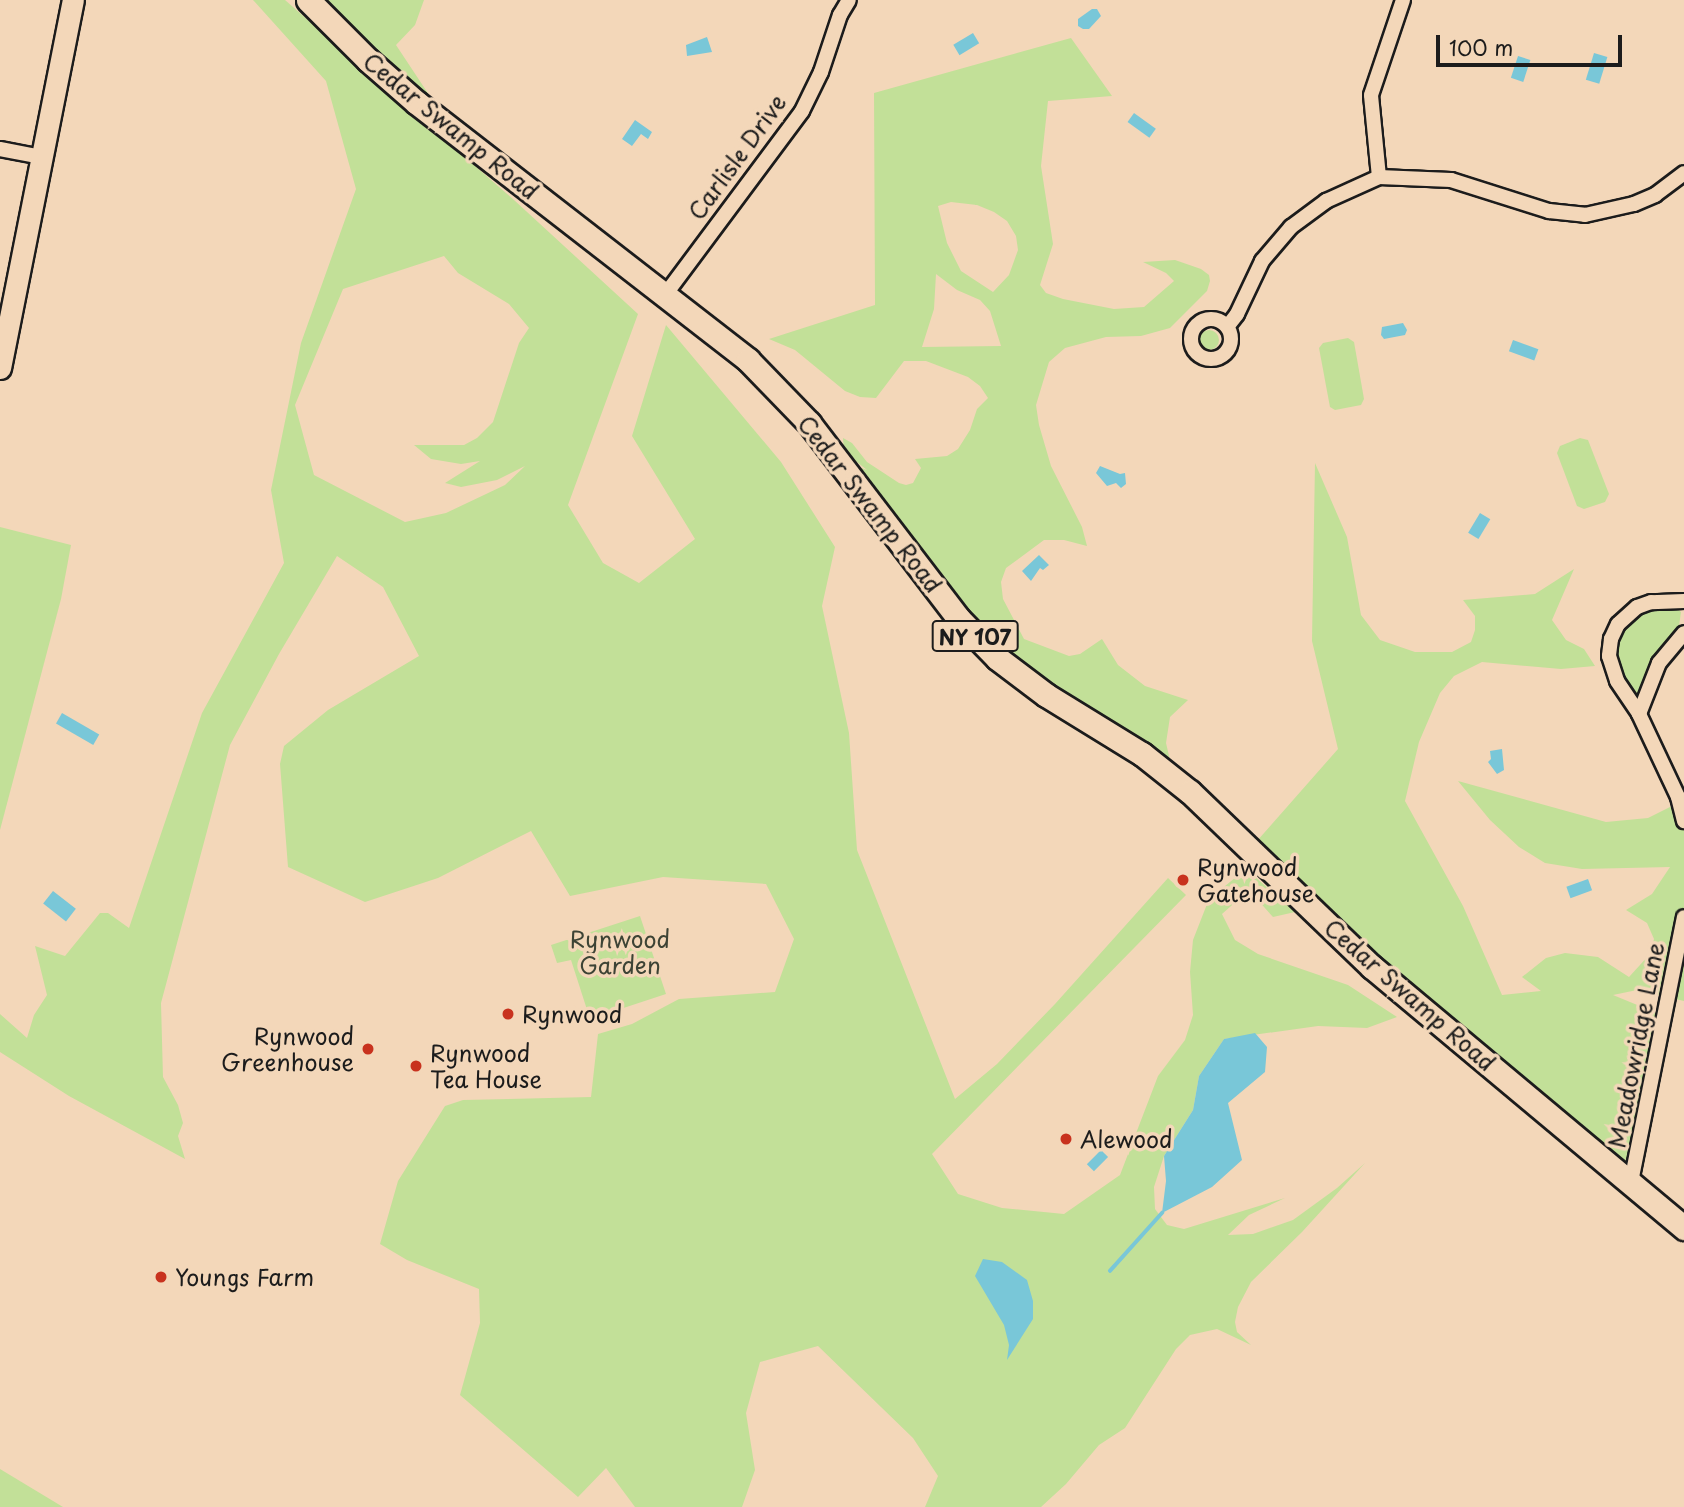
<!DOCTYPE html>
<html>
<head>
<meta charset="utf-8">
<style>
	body { margin:0 }
	#map { position:relative; width:1684px; height:1507px; overflow:hidden; background:#f3d7b9; font-family:"Playpen Sans",sans-serif }
	div>[style] { position:absolute }
	[style*='--x'] { left:calc(var(--x)*1px); top:calc(var(--y)*1px); width:calc(var(--w)*1px); rotate:calc(var(--a)*1deg) }
	.green>* { inset:0; background:#c2e098 }
	.round { border-radius:50% }
	.water>* { inset:0; background:#79c7d8; transform-origin:0 0 }
	.stream>* { height:3.5px; margin:-1.75px; padding:0 1.75px; transform-origin:1.75px; border-radius:1.75px; background:#79c7d8 }
	.roads { filter:drop-shadow(2px 0 #1c1c1c) drop-shadow(-2px 0 #1c1c1c) drop-shadow(0 2px #1c1c1c) drop-shadow(0 -2px #1c1c1c) }
	.street>* { height:14px; margin:-7px; padding:0 7px; transform-origin:7px; border-radius:7px; background:#f3d7b9 }
	.street>.ring { margin:-7px; padding:0; box-sizing:content-box; background:none; border:14px solid #f3d7b9; border-radius:50% }
	.secondary>* { height:21px; margin:-10.5px; padding:0 10.5px; transform-origin:10.5px; border-radius:10.5px; background:#f3d7b9 }
	.primary>* { height:23px; margin:-11.5px; padding:0 11.5px; transform-origin:11.5px; border-radius:11.5px; background:#f3d7b9 }
	.dots>* { width:19px; height:19px; translate:-50% -50%; box-sizing:border-box; border:4px solid #f3d7b9; border-radius:50% }
	span { translate:-50% -50%; white-space:nowrap; text-align:center; line-height:1.15; -webkit-text-stroke:7px #f3d7b9; paint-order:stroke }
	.shield-label span { padding:2px 5px; background:#f3d7b9; border:2px solid; border-radius:5px; -webkit-text-stroke-width:0 }
	.shield-label { font-size:21px; color:#1c1c1c; font-weight:700 }
	.street-label { font-size:23px; color:#1c1c1c }
	.poi-label { font-size:23px; color:#1c1c1c }
	.left { translate:0 -50%; text-align:left }
	.right { translate:-100% -50%; text-align:right }
	.park-label { font-size:23px; color:#3d4335 }
	.scale { position:absolute; left:1436px; top:35px; width:186px; height:32px; box-sizing:border-box; border:4px solid #1c1c1c; border-top:0; padding-left:9px; font-size:21px; line-height:24px; white-space:nowrap; color:#1c1c1c; -webkit-text-stroke:5px #f3d7b9; paint-order:stroke }
</style>
</head>
<body>
<div id="map">
	<div class="green">
		<div style="clip-path:polygon(evenodd,253px 0,285px 0,514px 200px,638px 314px,568px 505px,603px 563px,639px 583px,695px 539px,632px 436px,666px 325px,781px 462px,835px 547px,822px 606px,849px 733px,857px 850px,955px 1099px,997px 1064px,1055px 1004px,1168px 878px,1186px 895px,932px 1154px,958px 1194px,1002px 1208px,1064px 1214px,1120px 1175px,1158px 1076px,1185px 1040px,1193px 1015px,1190px 972px,1193px 940px,1209px 899px,1246px 869px,1295px 912px,1273px 917px,1249px 890px,1222px 914px,1235px 940px,1258px 954px,1348px 985px,1397px 1017px,1367px 1028px,1318px 1026px,1224px 1039px,1199px 1076px,1193px 1110px,1164px 1156px,1154px 1187px,1155px 1209px,1167px 1225px,1184px 1229px,1285px 1198px,1249px 1215px,1228px 1235px,1253px 1234px,1293px 1220px,1337px 1188px,1365px 1163px,1302px 1232px,1251px 1282px,1238px 1307px,1235px 1322px,1237px 1332px,1251px 1345px,1217px 1329px,1190px 1335px,1176px 1349px,1125px 1428px,1099px 1445px,1066px 1484px,1041px 1507px,925px 1507px,938px 1476px,913px 1438px,818px 1346px,760px 1362px,746px 1413px,755px 1470px,742px 1507px,635px 1507px,606px 1468px,578px 1497px,460px 1395px,480px 1323px,479px 1289px,407px 1260px,380px 1244px,398px 1181px,445px 1106px,463px 1100px,591px 1097px,598px 1034px,632px 1024px,679px 999px,775px 992px,794px 939px,766px 884px,663px 877px,570px 896px,531px 831px,438px 878px,365px 902px,288px 867px,280px 764px,284px 746px,328px 710px,419px 656px,383px 587px,337px 556px,279px 654px,230px 745px,161px 1003px,163px 1077px,178px 1105px,183px 1123px,178px 1136px,185px 1159px,69px 1096px,0 1052px,0 1014px,27px 1038px,34px 1015px,47px 995px,35px 946px,65px 956px,100px 913px,108px 913px,129px 928px,202px 713px,284px 563px,271px 490px,301px 343px,356px 189px,326px 81px,253px 0,444px 256px,458px 273px,509px 304px,529px 328px,519px 343px,493px 422px,477px 438px,464px 445px,414px 445px,431px 459px,461px 464px,480px 461px,445px 483px,461px 487px,497px 480px,525px 466px,505px 485px,446px 513px,405px 522px,314px 475px,295px 405px,343px 289px,444px 256px)"></div>
		<div style="clip-path:polygon(308px 0,424px 0,415px 25px,396px 45px,453px 131px)"></div>
		<div style="clip-path:polygon(evenodd,1071px 38px,1112px 96px,1048px 101px,1041px 166px,1053px 244px,1040px 285px,1046px 293px,1063px 299px,1114px 309px,1144px 307px,1174px 281px,1166px 273px,1143px 262px,1175px 260px,1201px 269px,1209px 275px,1210px 281px,1207px 291px,1170px 328px,1141px 336px,1106px 337px,1065px 348px,1049px 362px,1036px 405px,1039px 425px,1051px 466px,1082px 527px,1087px 546px,1064px 540px,1044px 540px,1006px 568px,1001px 582px,1003px 599px,1024px 639px,1069px 656px,1080px 654px,1102px 639px,1118px 665px,1145px 686px,1188px 700px,1170px 717px,1166px 743px,1170px 760px,1121px 728px,1012px 663px,968px 620px,853px 465px,867px 470px,844px 452px,843px 438px,852px 443px,867px 462px,899px 483px,906px 485px,913px 483px,921px 468px,915px 459px,947px 456px,958px 449px,970px 430px,977px 409px,988px 398px,980px 386px,968px 377px,926px 361px,904px 361px,876px 398px,860px 397px,845px 391px,795px 350px,769px 339px,875px 305px,874px 93px,1071px 38px,951px 202px,977px 205px,994px 212px,1007px 221px,1016px 236px,1018px 250px,1009px 275px,993px 292px,961px 271px,947px 243px,938px 206px,951px 202px,1071px 38px,936px 274px,957px 290px,980px 300px,990px 311px,1001px 346px,922px 347px,934px 309px,936px 274px)"></div>
		<div class="round" style="left:1199px;top:330px;width:20px;height:20px"></div>
		<div style="clip-path:polygon(1348px 338px,1354px 342px,1364px 399px,1361px 405px,1335px 410px,1330px 407px,1319px 348px,1323px 343px)"></div>
		<div style="clip-path:polygon(1580px 438px,1588px 440px,1609px 494px,1605px 502px,1584px 509px,1577px 506px,1557px 453px,1560px 446px)"></div>
		<div style="clip-path:polygon(1315px 463px,1347px 537px,1361px 615px,1380px 640px,1415px 652px,1452px 652px,1471px 642px,1475px 630px,1475px 616px,1463px 600px,1535px 594px,1574px 569px,1552px 620px,1566px 640px,1584px 649px,1595px 666px,1561px 669px,1482px 662px,1454px 676px,1440px 693px,1419px 742px,1405px 801px,1463px 906px,1502px 995px,1541px 991px,1522px 977px,1546px 958px,1565px 953px,1598px 957px,1629px 977px,1650px 954px,1654px 939px,1647px 923px,1626px 910px,1652px 894px,1670px 867px,1582px 869px,1545px 863px,1519px 847px,1490px 820px,1458px 781px,1606px 822px,1648px 818px,1684px 800px,1684px 1001px,1637px 990px,1613px 995px,1664px 1016px,1631px 1182px,1249px 850px,1338px 749px,1312px 641px)"></div>
		<div style="clip-path:polygon(0 527px,71px 545px,61px 599px,0 830px)"></div>
		<div style="clip-path:polygon(1674px 606px,1681px 612px,1679px 626px,1658px 653px,1640px 693px,1631px 693px,1615px 666px,1615px 640px,1622px 625px,1647px 607px)"></div>
		<div style="clip-path:polygon(640px 916px,666px 994px,590px 1019px,571px 960px,557px 963px,551px 945px)"></div>
		<div style="clip-path:polygon(0 1469px,63px 1507px,0 1507px)"></div>
	</div>
	<div class="water">
		<div style="clip-path:polygon(1092px 9px,1097px 9px,1101px 16px,1089px 29px,1083px 29px,1078px 26px,1078px 19px)"></div>
		<div style="left:973px;top:33px;width:12px;height:23px;rotate:59deg"></div>
		<div style="clip-path:polygon(707px 37px,712px 52px,687px 56px,686px 45px)"></div>
		<div style="left:1594px;top:53px;width:14px;height:28px;rotate:17deg"></div>
		<div style="left:1518px;top:56px;width:13px;height:23px;rotate:18deg"></div>
		<div style="left:1134px;top:113px;width:27px;height:11px;rotate:36deg"></div>
		<div style="clip-path:polygon(635px 120px,652px 132px,648px 139px,641px 134px,632px 146px,622px 139px)"></div>
		<div style="clip-path:polygon(1403px 323px,1407px 330px,1405px 335px,1384px 339px,1381px 335px,1382px 327px)"></div>
		<div style="left:1513px;top:340px;width:27px;height:12px;rotate:20deg"></div>
		<div style="clip-path:polygon(1100px 466px,1120px 474px,1125px 473px,1126px 484px,1121px 488px,1116px 483px,1107px 486px,1096px 473px)"></div>
		<div style="left:1480px;top:513px;width:12px;height:23px;rotate:31deg"></div>
		<div style="clip-path:polygon(1039px 555px,1049px 565px,1043px 570px,1040px 568px,1031px 581px,1022px 571px)"></div>
		<div style="left:62px;top:713px;width:43px;height:12px;rotate:30deg"></div>
		<div style="clip-path:polygon(1502px 749px,1504px 770px,1497px 774px,1488px 762px,1491px 759px,1490px 751px)"></div>
		<div style="left:1588px;top:879px;width:12px;height:23px;rotate:70deg"></div>
		<div style="left:53px;top:891px;width:29px;height:16px;rotate:38deg"></div>
		<div style="clip-path:polygon(1255px 1033px,1267px 1047px,1265px 1072px,1228px 1103px,1242px 1160px,1212px 1187px,1162px 1213px,1166px 1181px,1164px 1156px,1193px 1110px,1199px 1076px,1224px 1039px)"></div>
		<div style="left:1101px;top:1150px;width:10px;height:20px;rotate:45deg"></div>
		<div style="clip-path:polygon(983px 1259px,1002px 1262px,1027px 1280px,1033px 1301px,1033px 1319px,1007px 1360px,1009px 1345px,1004px 1325px,975px 1276px)"></div>
	</div>
	<div class="stream">
		<div style="--x:1110;--y:1271;--w:78;--a:-48.1"></div>
	</div>
	<div class="roads">
		<div class="street">
			<div style="--x:0;--y:149;--w:43;--a:10.8"></div>
			<div style="--x:1379;--y:177;--w:82;--a:-95.6"></div>
			<div style="--x:1371;--y:95;--w:100;--a:-71.4"></div>
			<div style="--x:665;--y:295;--w:229;--a:-53.3"></div>
			<div style="--x:802;--y:111;--w:43;--a:-64"></div>
			<div style="--x:821;--y:72;--w:60;--a:-71.6"></div>
			<div style="--x:840;--y:15;--w:17;--a:-59"></div>
			<div class="ring" style="left:1191px;top:319px;width:26px;height:26px"></div>
			<div style="--x:1227;--y:327;--w:16;--a:-52"></div>
			<div style="--x:1237;--y:314;--w:59;--a:-64.7"></div>
			<div style="--x:1262;--y:261;--w:45;--a:-49.5"></div>
			<div style="--x:1291;--y:227;--w:44;--a:-36.6"></div>
			<div style="--x:1326;--y:201;--w:58;--a:-24.4"></div>
			<div style="--x:1379;--y:177;--w:72;--a:2.4"></div>
			<div style="--x:1451;--y:180;--w:103;--a:17.6"></div>
			<div style="--x:1549;--y:211;--w:36;--a:6"></div>
			<div style="--x:1585;--y:215;--w:50;--a:-12.7"></div>
			<div style="--x:1634;--y:204;--w:23;--a:-23"></div>
			<div style="--x:1655;--y:195;--w:36;--a:-37"></div>
			<div style="--x:1684;--y:601;--w:33;--a:178"></div>
			<div style="--x:1651;--y:602;--w:15;--a:160"></div>
			<div style="--x:1637;--y:607;--w:25;--a:138"></div>
			<div style="--x:1618;--y:624;--w:17;--a:115"></div>
			<div style="--x:1611;--y:639;--w:17;--a:97"></div>
			<div style="--x:1609;--y:656;--w:26;--a:72"></div>
			<div style="--x:1617;--y:681;--w:40;--a:56"></div>
			<div style="--x:1639;--y:714;--w:92;--a:64.8"></div>
			<div style="--x:1678;--y:797;--w:25;--a:76"></div>
			<div style="--x:1639;--y:714;--w:55;--a:-68.6"></div>
			<div style="--x:1659;--y:663;--w:39;--a:-50"></div>
			<div style="--x:1631;--y:1182;--w:270;--a:-78.7"></div>
		</div>
		<div class="secondary">
			<div style="--x:0;--y:368;--w:375;--a:-78.8"></div>
		</div>
		<div class="primary">
			<div style="--x:308;--y:0;--w:85;--a:45"></div>
			<div style="--x:368;--y:60;--w:65;--a:41.3"></div>
			<div style="--x:417;--y:103;--w:419;--a:37.8"></div>
			<div style="--x:748;--y:360;--w:88;--a:45.9"></div>
			<div style="--x:809;--y:423;--w:245;--a:52.6"></div>
			<div style="--x:958;--y:618;--w:56;--a:45.7"></div>
			<div style="--x:997;--y:658;--w:61;--a:37.1"></div>
			<div style="--x:1046;--y:695;--w:113;--a:31.6"></div>
			<div style="--x:1142;--y:754;--w:61;--a:38.4"></div>
			<div style="--x:1190;--y:792;--w:252;--a:43.9"></div>
			<div style="--x:1372;--y:967;--w:407;--a:39.9"></div>
		</div>
	</div>
	<div class="dots">
		<div style="left:1183px;top:880px;background:#c8321e"></div>
		<div style="left:508px;top:1014px;background:#c8321e"></div>
		<div style="left:368px;top:1049px;background:#c8321e"></div>
		<div style="left:416px;top:1066px;background:#c8321e"></div>
		<div style="left:1066px;top:1139px;background:#c8321e"></div>
		<div style="left:161px;top:1277px;background:#c8321e"></div>
	</div>
	<div class="shield-label">
		<span style="left:975px;top:636px">NY 107</span>
	</div>
	<div class="street-label">
		<span style="left:451px;top:126px;rotate:39deg">Cedar Swamp Road</span>
		<span style="left:737px;top:157px;rotate:-54deg">Carlisle Drive</span>
		<span style="left:870px;top:504px;rotate:52deg">Cedar Swamp Road</span>
		<span style="left:1410px;top:995px;rotate:41deg">Cedar Swamp Road</span>
		<span style="left:1636px;top:1045px;rotate:-79deg">Meadowridge Lane</span>
	</div>
	<div class="poi-label">
		<span class="left" style="left:1197px;top:880px">Rynwood<br>Gatehouse</span>
		<span class="left" style="left:522px;top:1014px">Rynwood</span>
		<span class="right" style="left:354px;top:1049px">Rynwood<br>Greenhouse</span>
		<span class="left" style="left:430px;top:1066px">Rynwood<br>Tea House</span>
		<span class="left" style="left:1080px;top:1139px">Alewood</span>
		<span class="left" style="left:175px;top:1277px">Youngs Farm</span>
	</div>
	<div class="park-label">
		<span style="left:620px;top:952px">Rynwood<br>Garden</span>
	</div>
	<div class="scale">100 m</div>
</div>
</body>
</html>
